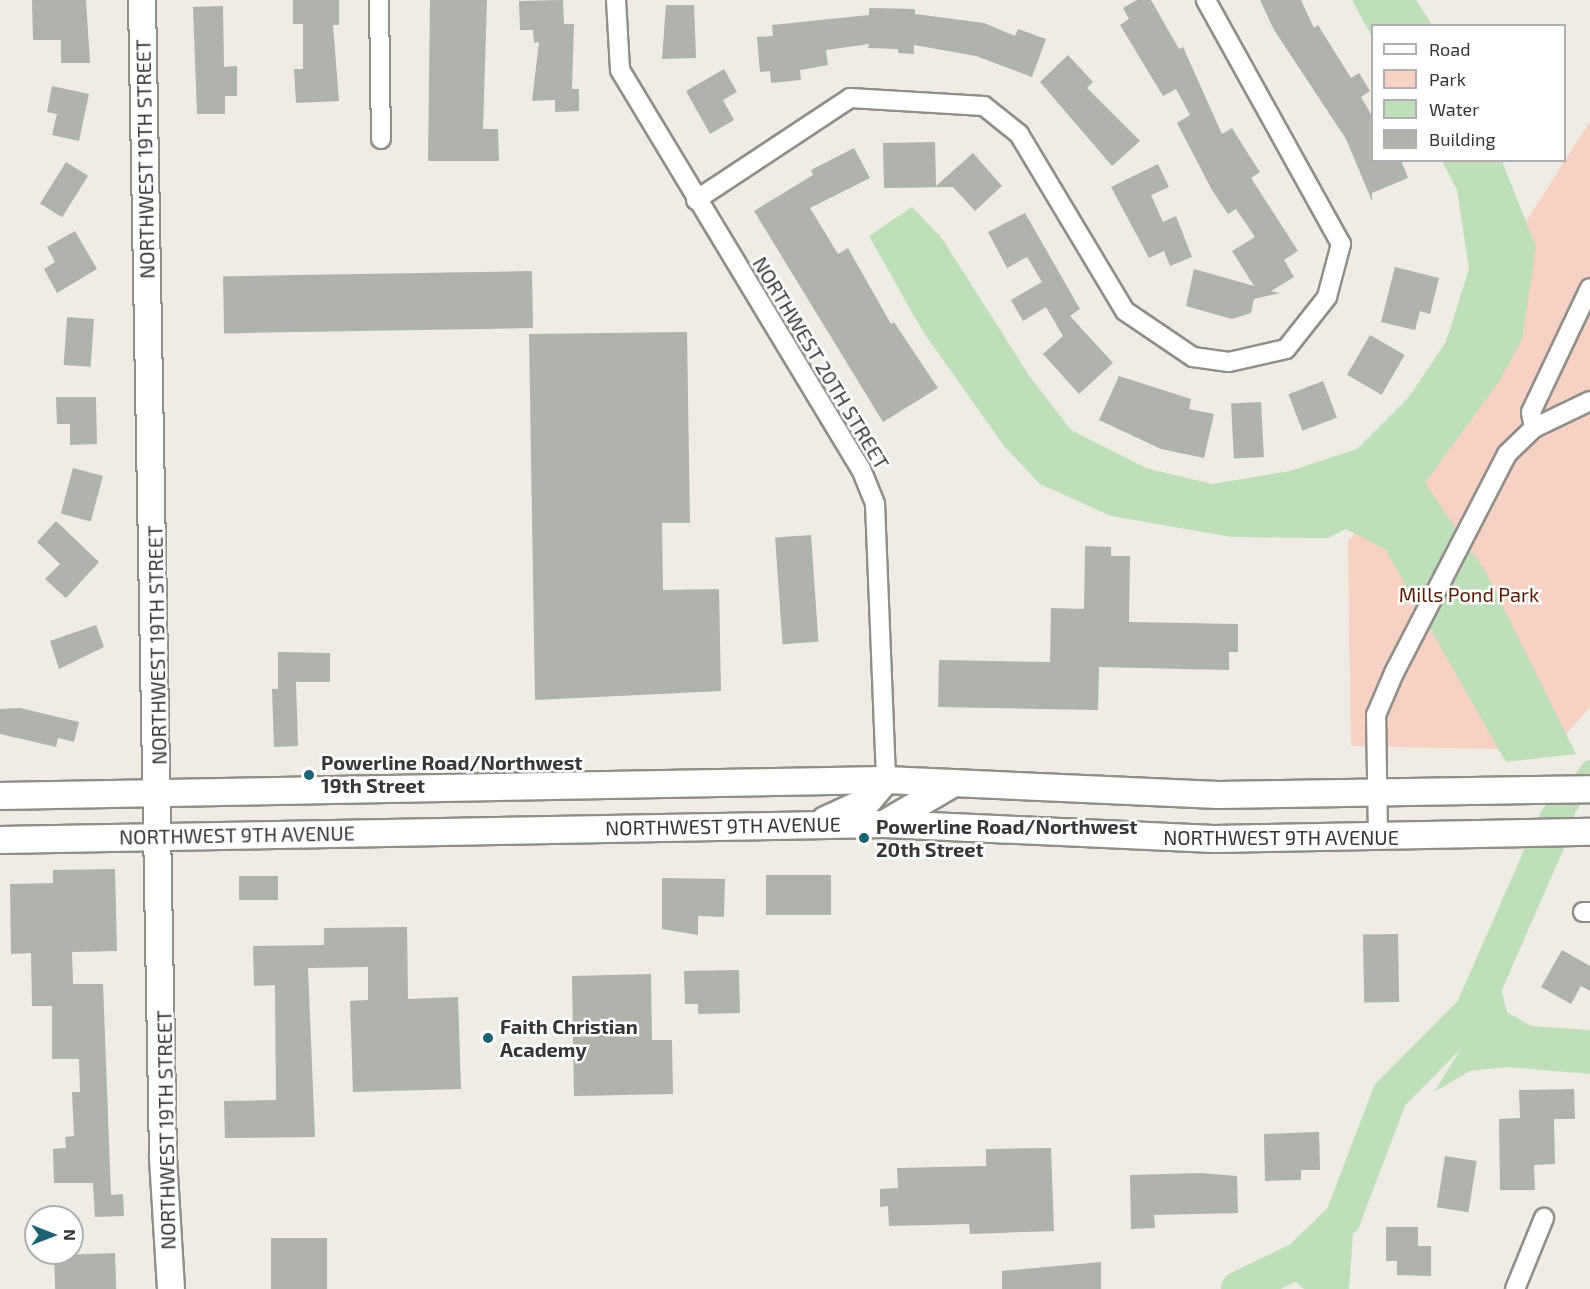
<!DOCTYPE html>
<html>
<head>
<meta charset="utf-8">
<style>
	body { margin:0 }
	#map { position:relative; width:1590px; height:1289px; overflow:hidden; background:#eeece5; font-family:"Exo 2",sans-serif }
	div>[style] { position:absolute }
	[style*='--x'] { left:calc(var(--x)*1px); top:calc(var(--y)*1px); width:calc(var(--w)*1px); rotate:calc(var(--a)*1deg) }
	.green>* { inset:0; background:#f6d1c4 }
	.water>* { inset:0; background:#bedfb9 }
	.canal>* { height:21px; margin:-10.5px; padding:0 10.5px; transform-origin:10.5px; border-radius:10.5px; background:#bedfb9 }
	.river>* { height:36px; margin:-18px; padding:0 18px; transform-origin:18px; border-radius:18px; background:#bedfb9 }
	.building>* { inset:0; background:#b0b2ab; transform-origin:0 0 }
	.roads { filter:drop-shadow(2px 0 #918f88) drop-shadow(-2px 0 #918f88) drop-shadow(0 2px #918f88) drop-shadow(0 -2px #918f88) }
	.street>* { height:18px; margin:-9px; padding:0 9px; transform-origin:9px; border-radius:9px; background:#fff }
	.secondary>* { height:26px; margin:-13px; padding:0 13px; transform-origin:13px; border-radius:13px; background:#fff }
	.dots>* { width:16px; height:16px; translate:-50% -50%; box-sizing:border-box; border:3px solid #fff; border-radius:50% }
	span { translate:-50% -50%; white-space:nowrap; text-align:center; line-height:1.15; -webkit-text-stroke:5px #fff; paint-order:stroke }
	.street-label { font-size:20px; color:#373633 }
	.park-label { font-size:20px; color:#571d04 }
	.poi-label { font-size:20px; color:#373633; font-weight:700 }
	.left { translate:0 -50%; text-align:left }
	.legend { position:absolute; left:1371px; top:24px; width:195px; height:138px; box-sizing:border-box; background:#fff; border:2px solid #afafad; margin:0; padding:8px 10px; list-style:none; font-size:18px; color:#373633 }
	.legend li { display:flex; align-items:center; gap:12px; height:30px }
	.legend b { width:30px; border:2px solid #afafad }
	.north { position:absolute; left:24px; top:1205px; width:60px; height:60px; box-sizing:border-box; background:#fff; border:2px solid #afafad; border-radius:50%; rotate:90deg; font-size:16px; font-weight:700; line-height:24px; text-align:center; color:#373633 }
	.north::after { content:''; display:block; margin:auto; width:21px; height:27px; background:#1e6374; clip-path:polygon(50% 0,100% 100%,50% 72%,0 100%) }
</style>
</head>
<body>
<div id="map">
	<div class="green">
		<div style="clip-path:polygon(1590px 121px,1590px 707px,1552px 750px,1351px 746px,1348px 541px,1420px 468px,1520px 231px)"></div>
	</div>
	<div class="water">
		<div style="clip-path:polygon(1352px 0,1416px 0,1432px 25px,1372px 26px,1372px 37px)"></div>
		<div style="clip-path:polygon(1442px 161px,1502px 161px,1536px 247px,1522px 340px,1498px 383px,1425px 483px,1487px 574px,1576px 754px,1506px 762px,1385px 549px,1346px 529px,1328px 538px,1232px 537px,1111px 516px,1040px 484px,1004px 446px,922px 330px,869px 236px,912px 207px,941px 237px,1030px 377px,1071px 430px,1146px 468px,1212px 484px,1290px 471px,1357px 449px,1408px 398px,1446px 342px,1469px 269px,1457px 190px)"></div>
		<div style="clip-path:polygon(1500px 986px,1507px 1012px,1531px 1026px,1590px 1030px,1590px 1074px,1507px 1067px,1470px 1071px,1434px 1092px)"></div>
		<div style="clip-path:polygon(1353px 1233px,1349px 1289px,1304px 1289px,1294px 1280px)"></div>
	</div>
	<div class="canal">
		<div style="--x:1557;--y:820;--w:60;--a:-56.6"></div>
	</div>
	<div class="river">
		<div style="--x:1239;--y:1289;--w:69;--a:-25.8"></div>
		<div style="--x:1301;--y:1259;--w:59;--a:-44.3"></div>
		<div style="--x:1343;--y:1218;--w:132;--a:-69.1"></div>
		<div style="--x:1390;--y:1095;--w:118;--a:-45.3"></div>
		<div style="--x:1473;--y:1011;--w:209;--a:-66.3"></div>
	</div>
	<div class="building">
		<div style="clip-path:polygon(32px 0,86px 0,90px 63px,61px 63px,61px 40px,33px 40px)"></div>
		<div style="clip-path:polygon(293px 0,339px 0,339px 25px,333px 25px,339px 101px,296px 103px,294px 69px,303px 69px,303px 24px,293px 24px)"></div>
		<div style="clip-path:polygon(430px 0,487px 0,483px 129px,498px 129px,499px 161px,428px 161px)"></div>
		<div style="clip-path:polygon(563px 0,564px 24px,574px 24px,572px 89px,579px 89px,579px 111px,555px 112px,555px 100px,532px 101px,539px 42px,534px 43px,533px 30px,520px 30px,519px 1px)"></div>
		<div style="clip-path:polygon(1137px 0,1151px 0,1179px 49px,1183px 47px,1222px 134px,1232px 128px,1249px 155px,1260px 172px,1251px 178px,1298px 251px,1284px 260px,1294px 277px,1271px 291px,1280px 293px,1254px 299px,1251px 313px,1232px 319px,1186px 306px,1194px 269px,1254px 286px,1232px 251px,1255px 237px,1236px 209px,1228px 214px,1212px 190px,1177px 123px,1190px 115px,1176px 89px,1163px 96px,1120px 25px,1129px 19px,1123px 8px)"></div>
		<div style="clip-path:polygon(1260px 0,1301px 0,1314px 28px,1318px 25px,1351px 78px,1359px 73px,1370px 91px,1361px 97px,1372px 116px,1372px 160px,1401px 160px,1408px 178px,1372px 193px,1372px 201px,1346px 139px,1274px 30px)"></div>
		<div style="clip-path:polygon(666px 5px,694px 5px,696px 58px,662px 59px)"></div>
		<div style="clip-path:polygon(223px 6px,224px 67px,237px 66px,237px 96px,225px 96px,225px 114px,197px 114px,193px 7px)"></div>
		<div style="clip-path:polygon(869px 8px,915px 9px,915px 14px,984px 23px,1015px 36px,1018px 29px,1046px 39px,1032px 77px,976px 56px,914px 45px,914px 54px,898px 53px,898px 49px,868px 48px,869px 44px,826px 50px,828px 65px,800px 70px,801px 80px,771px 83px,770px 71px,760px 72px,757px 37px,773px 36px,772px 25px,869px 15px)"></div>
		<div style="clip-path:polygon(1068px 55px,1093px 82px,1087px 88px,1140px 141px,1112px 166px,1040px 82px)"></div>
		<div style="clip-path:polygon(724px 69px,737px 92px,723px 100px,734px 120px,710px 134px,686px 91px)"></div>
		<div style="clip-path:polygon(52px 86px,89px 94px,79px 141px,52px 135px,57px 114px,47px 112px)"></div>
		<div style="clip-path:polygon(935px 142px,936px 186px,973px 153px,1002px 186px,975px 211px,953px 187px,884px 188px,883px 143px)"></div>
		<div style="clip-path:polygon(854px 148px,870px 178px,810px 208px,838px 254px,848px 248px,891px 324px,894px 322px,938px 388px,883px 422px,754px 211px,813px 175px,811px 170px)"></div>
		<div style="left:66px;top:162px;width:26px;height:49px;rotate:32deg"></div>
		<div style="clip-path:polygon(1158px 164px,1169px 187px,1151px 195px,1163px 222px,1176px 216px,1192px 257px,1170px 266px,1164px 251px,1149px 258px,1111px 187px)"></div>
		<div style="clip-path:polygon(1025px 213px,1080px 309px,1070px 316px,1113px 363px,1079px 394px,1043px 354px,1063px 336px,1046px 307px,1023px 321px,1011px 300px,1042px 282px,1027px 257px,1007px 268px,988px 232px)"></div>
		<div style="clip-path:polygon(75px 231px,97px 269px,57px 293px,44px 269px,55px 262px,47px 247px)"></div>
		<div style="clip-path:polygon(1395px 267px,1439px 278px,1430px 314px,1420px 311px,1415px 330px,1381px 322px)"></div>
		<div style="left:532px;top:271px;width:57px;height:309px;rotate:89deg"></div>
		<div style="left:67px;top:317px;width:27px;height:48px;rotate:4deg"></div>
		<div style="clip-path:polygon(687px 332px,690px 523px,662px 523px,663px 590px,719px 589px,721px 691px,535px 700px,529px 334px)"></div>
		<div style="left:1370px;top:335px;width:40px;height:46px;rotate:30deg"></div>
		<div style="clip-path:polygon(1119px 376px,1191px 399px,1189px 409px,1214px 414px,1204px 458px,1161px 449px,1099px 420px)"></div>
		<div style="left:1323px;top:381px;width:39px;height:37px;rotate:69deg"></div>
		<div style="clip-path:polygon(56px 397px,96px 397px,97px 444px,70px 445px,70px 424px,57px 424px)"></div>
		<div style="left:1261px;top:402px;width:55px;height:30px;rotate:87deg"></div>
		<div style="left:73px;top:468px;width:31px;height:47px;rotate:15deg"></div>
		<div style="clip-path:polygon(56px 521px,99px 562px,66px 598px,45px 579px,60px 564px,37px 542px)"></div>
		<div style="left:811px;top:535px;width:107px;height:36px;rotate:86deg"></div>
		<div style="clip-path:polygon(1085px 546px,1111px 547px,1111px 556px,1130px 556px,1129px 622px,1238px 624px,1238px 652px,1229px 652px,1229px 670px,1099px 667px,1098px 710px,938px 707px,939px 660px,1050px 662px,1051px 608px,1084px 609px)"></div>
		<div style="clip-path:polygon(96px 625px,104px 647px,59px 669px,50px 641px)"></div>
		<div style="clip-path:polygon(278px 652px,330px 653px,330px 682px,296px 682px,298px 746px,274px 747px,272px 689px,278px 689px)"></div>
		<div style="clip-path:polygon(20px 708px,79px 722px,74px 742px,58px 738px,56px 747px,0 734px,0 709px)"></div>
		<div style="clip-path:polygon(115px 869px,117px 951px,72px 952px,73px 984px,103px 984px,111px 1195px,123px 1194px,124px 1216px,95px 1217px,93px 1183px,54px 1183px,53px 1149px,66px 1148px,65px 1137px,74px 1136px,72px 1092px,80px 1092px,79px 1059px,52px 1059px,52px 1006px,32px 1006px,31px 953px,11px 954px,10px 884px,53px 883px,53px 870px)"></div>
		<div style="left:766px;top:875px;width:65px;height:40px"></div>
		<div style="left:239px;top:876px;width:39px;height:24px"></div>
		<div style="clip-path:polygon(662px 878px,725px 879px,724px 917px,698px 916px,698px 935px,662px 929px)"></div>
		<div style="clip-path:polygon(407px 927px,408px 999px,458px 997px,461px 1089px,353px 1092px,350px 1001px,368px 1000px,368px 967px,308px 968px,315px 1137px,225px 1138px,224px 1101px,276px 1100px,275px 985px,254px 986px,253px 946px,324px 945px,324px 928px)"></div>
		<div style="left:1398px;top:934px;width:68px;height:35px;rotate:89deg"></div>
		<div style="clip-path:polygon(1562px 950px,1590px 966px,1590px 991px,1581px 986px,1571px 1004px,1541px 987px)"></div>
		<div style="clip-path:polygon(739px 970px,740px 1013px,698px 1014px,698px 1004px,685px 1004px,684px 971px)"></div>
		<div style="clip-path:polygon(651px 974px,652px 1040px,672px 1040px,673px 1094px,574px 1096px,572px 976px)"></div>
		<div style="clip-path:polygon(1574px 1089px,1575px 1119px,1554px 1119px,1555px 1164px,1534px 1165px,1535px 1190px,1500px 1190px,1499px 1119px,1520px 1118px,1519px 1090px)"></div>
		<div style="clip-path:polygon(1319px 1132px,1320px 1170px,1301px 1170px,1301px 1180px,1265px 1181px,1264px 1134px)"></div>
		<div style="clip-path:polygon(1051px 1148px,1054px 1231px,970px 1234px,969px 1224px,889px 1226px,888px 1206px,880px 1207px,880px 1189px,898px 1188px,897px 1168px,986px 1166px,986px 1149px)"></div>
		<div style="left:1445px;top:1156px;width:32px;height:52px;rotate:9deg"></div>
		<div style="clip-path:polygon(1201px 1173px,1237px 1176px,1238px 1213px,1154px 1215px,1155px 1228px,1131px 1229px,1130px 1175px)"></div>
		<div style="clip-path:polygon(1386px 1227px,1418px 1227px,1418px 1246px,1431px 1246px,1431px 1276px,1397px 1275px,1397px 1261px,1386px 1261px)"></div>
		<div style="left:271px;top:1238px;width:56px;height:51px"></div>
		<div style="left:115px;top:1253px;width:36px;height:61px;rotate:88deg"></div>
		<div style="clip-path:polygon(1101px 1262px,1101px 1289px,1002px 1289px,1002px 1271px)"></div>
	</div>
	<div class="roads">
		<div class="street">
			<div style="--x:379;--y:0;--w:139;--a:89.2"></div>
			<div style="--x:616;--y:0;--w:70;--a:86.7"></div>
			<div style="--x:620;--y:70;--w:466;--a:58.9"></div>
			<div style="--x:861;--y:469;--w:38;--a:68"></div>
			<div style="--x:875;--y:504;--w:276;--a:87.7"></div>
			<div style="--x:696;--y:200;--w:185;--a:-33.5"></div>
			<div style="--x:850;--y:98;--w:134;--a:3.4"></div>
			<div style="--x:984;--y:106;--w:45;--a:38.7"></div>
			<div style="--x:1019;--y:134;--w:206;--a:59.1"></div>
			<div style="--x:1125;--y:311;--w:82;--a:34.1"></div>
			<div style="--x:1193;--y:357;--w:36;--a:8"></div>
			<div style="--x:1229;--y:362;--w:58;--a:-12.8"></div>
			<div style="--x:1286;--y:349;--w:66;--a:-51.7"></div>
			<div style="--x:1327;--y:297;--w:55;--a:-75.2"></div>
			<div style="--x:1341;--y:244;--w:279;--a:-119"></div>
			<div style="--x:1534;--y:428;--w:16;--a:-101"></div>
			<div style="--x:1531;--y:412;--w:137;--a:-64.6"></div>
			<div style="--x:1378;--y:838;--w:123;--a:-90.9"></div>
			<div style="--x:1376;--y:715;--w:46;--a:-66.8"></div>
			<div style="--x:1394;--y:673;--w:246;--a:-62.7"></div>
			<div style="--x:1507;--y:454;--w:37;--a:-44"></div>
			<div style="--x:1534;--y:428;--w:62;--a:-25.7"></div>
			<div style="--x:1583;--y:912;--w:7;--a:0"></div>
			<div style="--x:1515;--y:1289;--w:77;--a:-67.8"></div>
		</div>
		<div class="secondary">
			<div style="--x:142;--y:0;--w:1158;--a:88.96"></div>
			<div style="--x:163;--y:1158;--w:131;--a:86.5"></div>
			<div style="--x:0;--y:796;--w:886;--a:-1.03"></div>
			<div style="--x:886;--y:780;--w:332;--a:2.6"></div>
			<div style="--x:1218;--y:795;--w:372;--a:-0.9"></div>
			<div style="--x:825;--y:820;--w:48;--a:-24.4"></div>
			<div style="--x:869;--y:800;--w:26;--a:-50"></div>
			<div style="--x:884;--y:824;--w:81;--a:-30.4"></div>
			<div style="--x:0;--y:840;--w:884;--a:-1.04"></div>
			<div style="--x:884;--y:824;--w:330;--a:2.6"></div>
			<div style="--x:1214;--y:839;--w:376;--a:-1.1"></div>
		</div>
	</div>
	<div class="dots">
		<div style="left:309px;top:775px;background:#1e6374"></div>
		<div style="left:864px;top:838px;background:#1e6374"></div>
		<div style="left:488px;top:1038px;background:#1e6374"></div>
	</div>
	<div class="street-label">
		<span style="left:145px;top:159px;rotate:-91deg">NORTHWEST 19TH STREET</span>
		<span style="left:821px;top:363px;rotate:59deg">NORTHWEST 20TH STREET</span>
		<span style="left:157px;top:645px;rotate:-91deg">NORTHWEST 19TH STREET</span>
		<span style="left:723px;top:826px;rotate:-1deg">NORTHWEST 9TH AVENUE</span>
		<span style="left:237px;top:835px;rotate:-1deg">NORTHWEST 9TH AVENUE</span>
		<span style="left:1281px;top:837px">NORTHWEST 9TH AVENUE</span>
		<span style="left:166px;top:1130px;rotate:-91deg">NORTHWEST 19TH STREET</span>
	</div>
	<div class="park-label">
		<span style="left:1469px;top:594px">Mills Pond Park</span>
	</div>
	<div class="poi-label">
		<span class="left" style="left:321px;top:774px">Powerline Road/Northwest<br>19th Street</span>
		<span class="left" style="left:876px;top:838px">Powerline Road/Northwest<br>20th Street</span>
		<span class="left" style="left:500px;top:1038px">Faith Christian<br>Academy</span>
	</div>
	<ul class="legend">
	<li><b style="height:8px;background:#fff"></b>Road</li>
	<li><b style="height:16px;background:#f6d1c4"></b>Park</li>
	<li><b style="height:16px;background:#bedfb9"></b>Water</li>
	<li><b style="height:16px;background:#b0b2ab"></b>Building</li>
	</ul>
	<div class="north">N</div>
</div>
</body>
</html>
